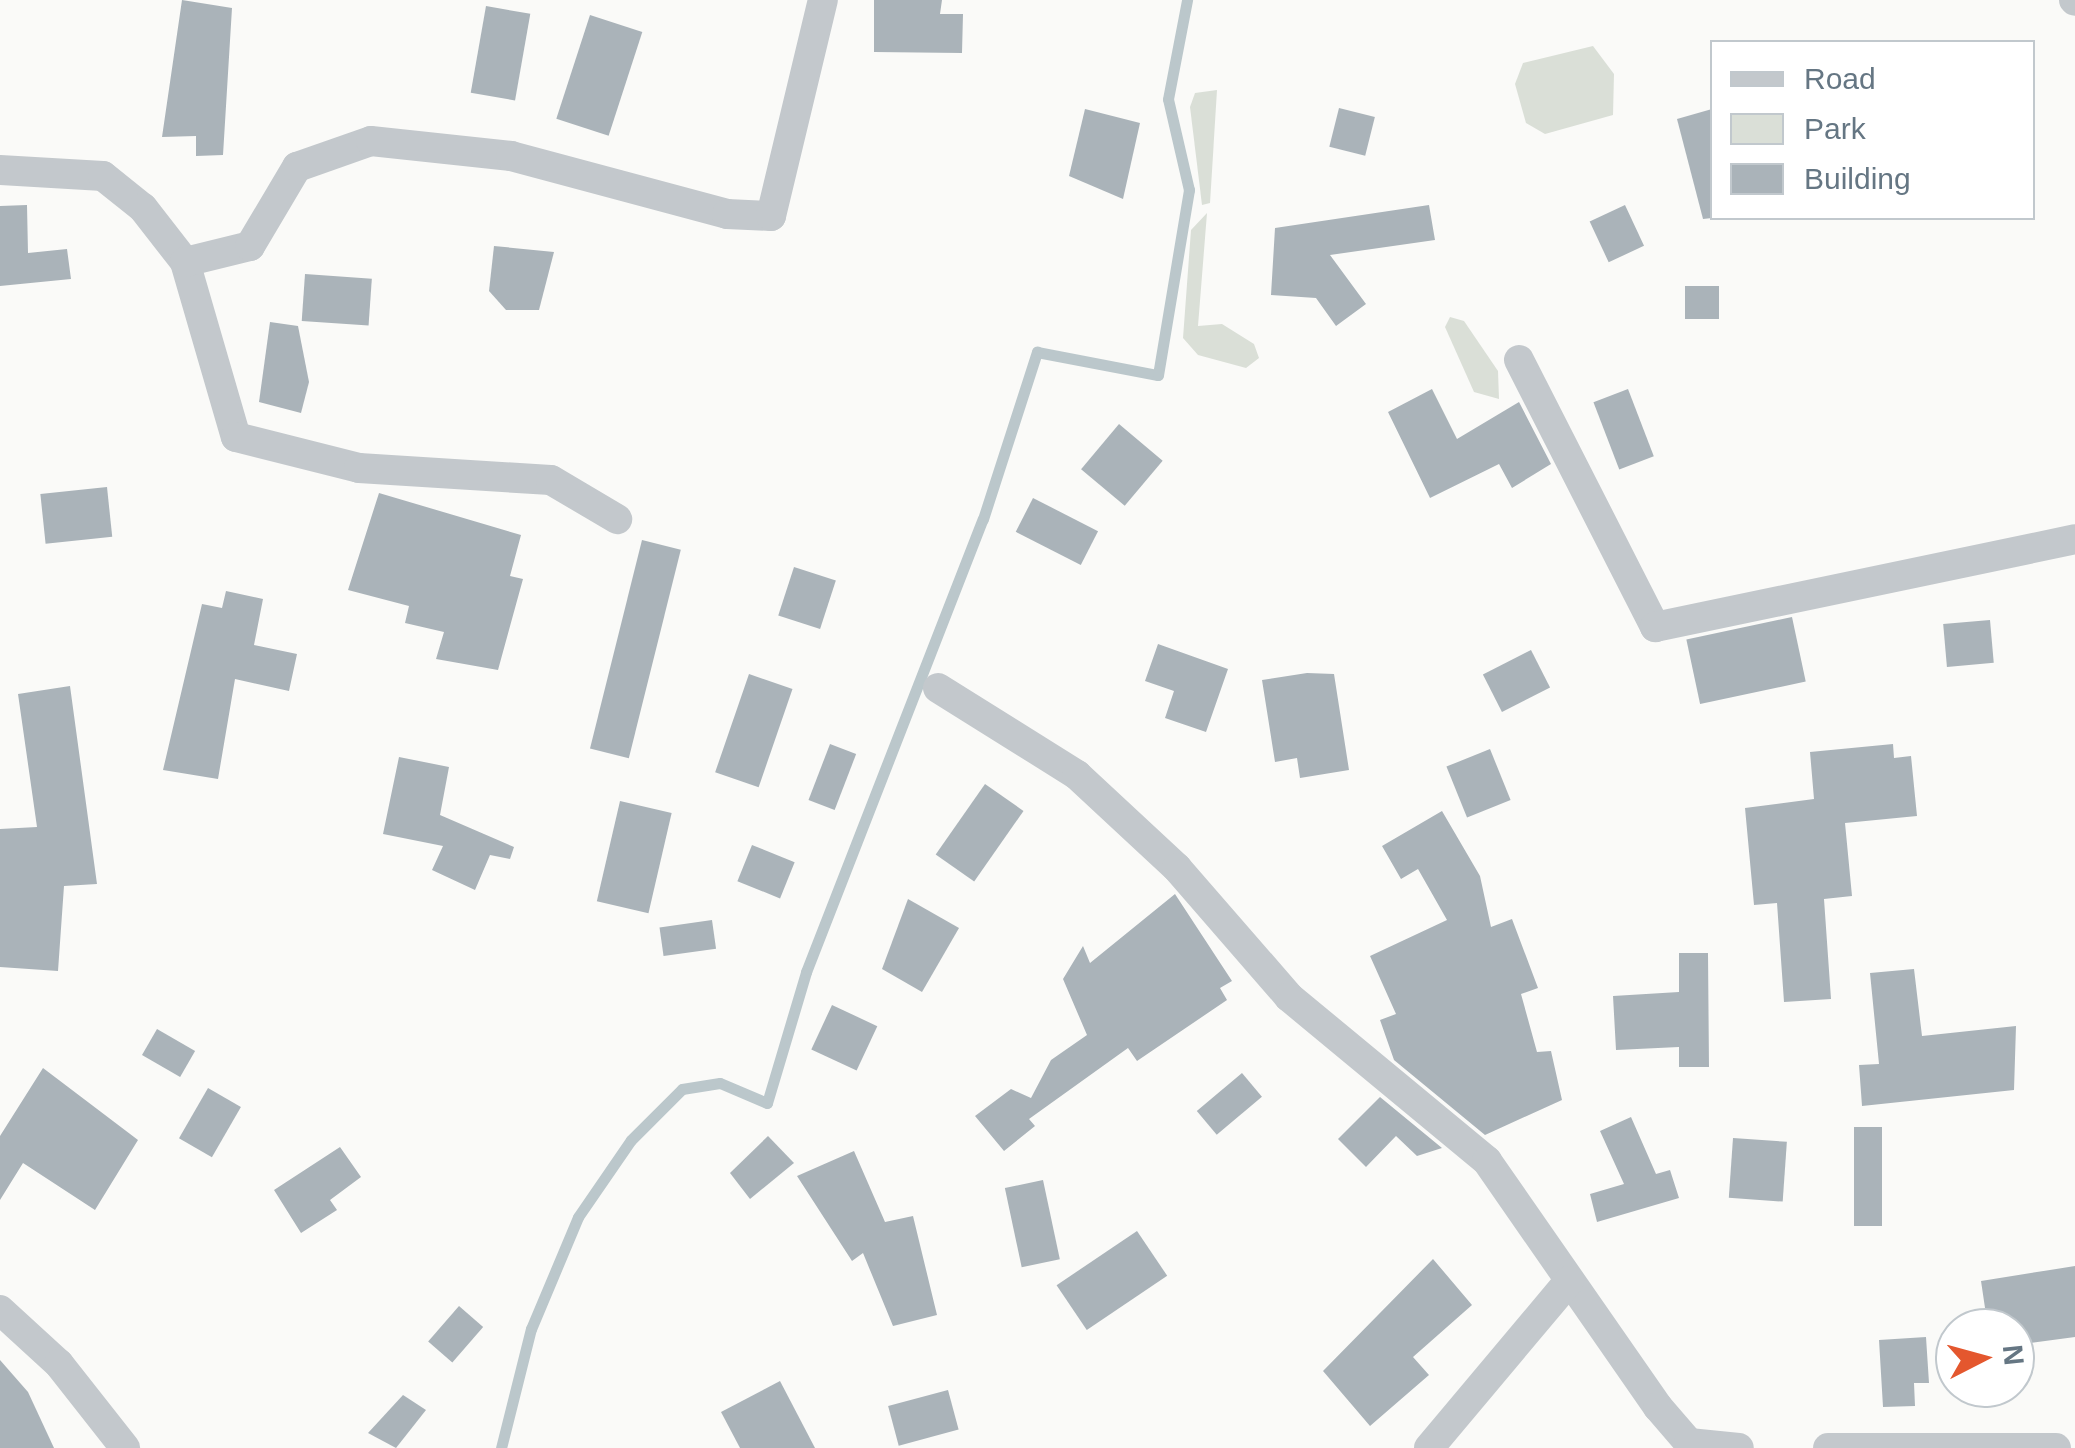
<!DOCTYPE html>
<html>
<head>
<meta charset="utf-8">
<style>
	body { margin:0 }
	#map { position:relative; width:2075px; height:1448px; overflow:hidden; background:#fafaf8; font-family:Arial,sans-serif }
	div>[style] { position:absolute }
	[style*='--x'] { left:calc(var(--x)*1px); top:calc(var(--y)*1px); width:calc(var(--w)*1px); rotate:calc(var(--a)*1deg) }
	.green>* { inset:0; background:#dadfd7 }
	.stream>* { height:11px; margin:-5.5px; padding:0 5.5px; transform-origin:5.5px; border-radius:5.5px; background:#bbc7cb }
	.building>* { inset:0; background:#aab3b9; transform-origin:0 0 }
	.street>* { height:30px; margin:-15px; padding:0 15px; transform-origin:15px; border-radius:15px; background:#c3c8cc }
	span { translate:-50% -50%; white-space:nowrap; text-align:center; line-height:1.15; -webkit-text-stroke:10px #fff; paint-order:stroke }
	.legend { position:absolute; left:1710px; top:40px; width:325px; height:180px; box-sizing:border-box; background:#fff; border:2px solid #c1c8cd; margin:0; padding:12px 18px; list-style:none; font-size:30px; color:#657683 }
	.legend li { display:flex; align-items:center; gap:20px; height:50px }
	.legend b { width:50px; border:2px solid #c1c8cd }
	.north { position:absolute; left:1935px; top:1308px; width:100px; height:100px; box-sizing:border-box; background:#fff; border:2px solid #c1c8cd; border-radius:50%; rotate:84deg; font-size:28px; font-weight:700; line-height:40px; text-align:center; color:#657683 }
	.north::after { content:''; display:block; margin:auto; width:35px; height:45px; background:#e4572e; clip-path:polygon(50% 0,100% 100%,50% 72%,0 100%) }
</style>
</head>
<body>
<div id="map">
	<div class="green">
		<div style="clip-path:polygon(1593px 46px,1614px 74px,1613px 115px,1545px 134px,1526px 123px,1515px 84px,1523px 63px)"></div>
		<div style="clip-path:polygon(1217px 90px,1210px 203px,1202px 205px,1190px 107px,1195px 93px)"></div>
		<div style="clip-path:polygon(1207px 213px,1198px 326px,1222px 324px,1254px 344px,1259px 358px,1246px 368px,1198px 355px,1183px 338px,1191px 230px)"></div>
		<div style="clip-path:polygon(1450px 317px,1464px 321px,1498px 371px,1499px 399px,1474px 392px,1445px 327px)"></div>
	</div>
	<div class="stream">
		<div style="--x:501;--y:1448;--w:123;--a:-75.9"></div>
		<div style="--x:531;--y:1329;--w:121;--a:-67.2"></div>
		<div style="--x:578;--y:1217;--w:93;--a:-55.5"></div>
		<div style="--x:631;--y:1140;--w:72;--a:-45"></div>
		<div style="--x:682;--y:1089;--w:38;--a:-9"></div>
		<div style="--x:720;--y:1083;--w:51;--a:23.1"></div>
		<div style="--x:767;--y:1103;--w:137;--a:-73.4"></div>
		<div style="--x:806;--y:972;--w:486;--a:-68.7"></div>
		<div style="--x:983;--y:519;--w:176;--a:-72.1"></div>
		<div style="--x:1037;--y:352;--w:123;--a:10.8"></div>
		<div style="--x:1158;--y:375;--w:188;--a:-80.5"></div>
		<div style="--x:1189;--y:190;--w:93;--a:-103"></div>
		<div style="--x:1168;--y:99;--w:101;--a:-79.1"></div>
	</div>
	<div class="building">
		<div style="clip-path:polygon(182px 0,232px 8px,223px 155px,196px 156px,196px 136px,162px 137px)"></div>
		<div style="clip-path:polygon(874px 0,942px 0,940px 14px,963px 14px,962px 53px,874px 52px)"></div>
		<div style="left:486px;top:6px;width:45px;height:88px;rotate:10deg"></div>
		<div style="left:590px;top:15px;width:55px;height:109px;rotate:18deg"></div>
		<div style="left:1339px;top:108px;width:37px;height:40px;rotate:14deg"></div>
		<div style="clip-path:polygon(1085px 109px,1140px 123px,1123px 199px,1069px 176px)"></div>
		<div style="clip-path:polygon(1712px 109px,1712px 218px,1703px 219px,1677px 119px)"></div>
		<div style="clip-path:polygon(27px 205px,28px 253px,67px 249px,71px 279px,0 286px,0 206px)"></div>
		<div style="clip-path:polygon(1429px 205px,1435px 240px,1330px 255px,1366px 304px,1336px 326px,1316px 298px,1271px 295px,1275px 228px)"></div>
		<div style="left:1625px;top:205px;width:45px;height:39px;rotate:65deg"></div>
		<div style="clip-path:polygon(494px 246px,554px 252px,539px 310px,506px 310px,489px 291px)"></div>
		<div style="left:305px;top:274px;width:67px;height:47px;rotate:4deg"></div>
		<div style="left:1685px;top:286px;width:34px;height:33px"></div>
		<div style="clip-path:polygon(270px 322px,298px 326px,309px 382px,301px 413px,259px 402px)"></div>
		<div style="clip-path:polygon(1432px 389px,1457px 439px,1519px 402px,1551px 464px,1512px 488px,1499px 464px,1430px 498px,1388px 412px)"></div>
		<div style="left:1628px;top:389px;width:72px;height:37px;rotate:69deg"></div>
		<div style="left:1119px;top:424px;width:57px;height:59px;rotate:40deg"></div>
		<div style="left:107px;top:487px;width:50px;height:67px;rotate:84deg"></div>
		<div style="clip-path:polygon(379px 493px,521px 535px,510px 576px,523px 579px,498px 670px,436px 659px,444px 632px,405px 623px,409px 606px,348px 590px)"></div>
		<div style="left:1033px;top:498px;width:73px;height:38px;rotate:27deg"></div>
		<div style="left:642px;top:540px;width:40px;height:215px;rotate:14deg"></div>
		<div style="left:794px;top:567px;width:44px;height:51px;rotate:18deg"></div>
		<div style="clip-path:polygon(226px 591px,263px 599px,254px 645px,297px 654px,289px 691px,235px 679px,218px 779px,163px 770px,202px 604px,222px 608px)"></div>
		<div style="left:1792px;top:617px;width:66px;height:108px;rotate:78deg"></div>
		<div style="left:1990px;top:620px;width:43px;height:47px;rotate:85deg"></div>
		<div style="clip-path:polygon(1158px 644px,1228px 669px,1206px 732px,1165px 718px,1174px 691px,1145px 681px)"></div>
		<div style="left:1531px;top:650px;width:42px;height:54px;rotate:63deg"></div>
		<div style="clip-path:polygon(1307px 673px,1334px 674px,1349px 770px,1300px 778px,1297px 758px,1275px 762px,1262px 680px)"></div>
		<div style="left:749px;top:674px;width:46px;height:104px;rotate:19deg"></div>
		<div style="clip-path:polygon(70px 686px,97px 884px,64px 886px,58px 971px,0 967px,0 829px,37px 827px,18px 694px)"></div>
		<div style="left:830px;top:744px;width:28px;height:60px;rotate:21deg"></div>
		<div style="clip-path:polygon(1893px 744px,1894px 758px,1911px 756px,1917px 816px,1845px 823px,1852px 896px,1824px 899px,1831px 999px,1784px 1002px,1777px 903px,1754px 905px,1745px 808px,1814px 799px,1810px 752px)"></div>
		<div style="left:1490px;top:749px;width:55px;height:47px;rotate:68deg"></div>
		<div style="clip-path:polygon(399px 757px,449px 767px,440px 815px,514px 847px,510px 859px,490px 855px,475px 890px,432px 870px,443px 846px,383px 834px)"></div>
		<div style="left:985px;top:784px;width:47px;height:86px;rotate:35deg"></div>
		<div style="left:620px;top:801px;width:53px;height:103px;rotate:13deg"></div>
		<div style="clip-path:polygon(1442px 811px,1480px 876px,1491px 927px,1512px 919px,1538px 988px,1521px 994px,1537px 1052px,1551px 1051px,1562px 1100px,1485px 1135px,1394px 1060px,1380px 1020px,1396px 1014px,1370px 956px,1447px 920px,1418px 869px,1401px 879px,1382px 846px)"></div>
		<div style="left:752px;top:845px;width:46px;height:39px;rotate:22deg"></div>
		<div style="clip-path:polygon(1175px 894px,1232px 981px,1220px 988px,1227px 1000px,1137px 1061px,1128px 1048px,1029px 1119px,1035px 1126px,1004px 1151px,975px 1116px,1011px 1089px,1031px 1098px,1051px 1060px,1087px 1035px,1063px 979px,1083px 946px,1090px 963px)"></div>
		<div style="clip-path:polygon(908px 899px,959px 928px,922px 992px,882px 969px)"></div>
		<div style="left:712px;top:920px;width:29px;height:53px;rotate:82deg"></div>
		<div style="clip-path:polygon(1679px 953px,1708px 953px,1709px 1067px,1679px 1067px,1679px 1047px,1616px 1050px,1613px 996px,1679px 992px)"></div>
		<div style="clip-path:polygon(1914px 969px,1922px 1036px,2016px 1026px,2014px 1090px,1862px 1106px,1859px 1065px,1879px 1064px,1870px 973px)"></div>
		<div style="left:832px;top:1005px;width:50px;height:49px;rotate:25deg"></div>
		<div style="left:157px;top:1029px;width:44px;height:30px;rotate:30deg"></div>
		<div style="clip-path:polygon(43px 1068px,138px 1140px,95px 1210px,23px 1163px,0 1200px,0 1136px)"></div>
		<div style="left:1242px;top:1073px;width:31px;height:59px;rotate:50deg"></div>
		<div style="left:208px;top:1088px;width:38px;height:58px;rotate:30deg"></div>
		<div style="clip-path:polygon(1380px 1097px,1442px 1148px,1417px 1156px,1396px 1136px,1366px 1167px,1338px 1139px)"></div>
		<div style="clip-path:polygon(1631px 1117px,1656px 1174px,1670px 1170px,1679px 1198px,1597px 1222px,1590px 1194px,1624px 1184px,1600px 1131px)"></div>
		<div style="left:1854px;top:1127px;width:28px;height:99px"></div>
		<div style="clip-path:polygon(768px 1136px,794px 1163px,750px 1199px,730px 1173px)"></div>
		<div style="left:1733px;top:1138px;width:54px;height:60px;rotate:4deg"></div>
		<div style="clip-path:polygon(340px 1147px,361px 1177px,330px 1200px,337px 1210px,301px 1233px,274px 1190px)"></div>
		<div style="clip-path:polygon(854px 1151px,885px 1222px,913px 1216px,937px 1315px,893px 1326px,863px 1253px,852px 1261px,797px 1176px)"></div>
		<div style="left:1043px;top:1180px;width:81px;height:39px;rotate:78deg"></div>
		<div style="left:1137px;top:1231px;width:54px;height:97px;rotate:56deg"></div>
		<div style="clip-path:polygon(1433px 1259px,1472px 1305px,1413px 1357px,1429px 1375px,1370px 1426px,1323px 1371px)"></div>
		<div style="clip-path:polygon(2075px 1266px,2075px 1337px,2023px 1344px,2021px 1331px,1988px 1328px,1981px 1281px)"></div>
		<div style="left:459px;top:1306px;width:32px;height:47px;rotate:41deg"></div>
		<div style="clip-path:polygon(1926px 1337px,1929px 1383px,1914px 1383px,1915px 1406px,1883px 1407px,1879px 1340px)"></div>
		<div style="clip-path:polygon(0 1360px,28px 1392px,54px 1448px,0 1448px)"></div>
		<div style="clip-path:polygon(780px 1381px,815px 1448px,740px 1448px,721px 1412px)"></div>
		<div style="left:948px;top:1390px;width:41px;height:62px;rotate:75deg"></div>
		<div style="clip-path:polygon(403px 1395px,426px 1410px,396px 1448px,368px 1433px)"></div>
	</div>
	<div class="street">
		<div style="--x:2074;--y:0;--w:1;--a:45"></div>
		<div style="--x:0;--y:170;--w:103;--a:3.3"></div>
		<div style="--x:103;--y:176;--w:51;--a:38.7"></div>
		<div style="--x:143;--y:208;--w:68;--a:52.1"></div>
		<div style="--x:185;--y:262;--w:182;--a:73.8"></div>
		<div style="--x:236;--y:437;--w:127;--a:14.1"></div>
		<div style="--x:359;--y:468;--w:192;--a:3.6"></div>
		<div style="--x:551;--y:480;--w:77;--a:30.6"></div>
		<div style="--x:185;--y:262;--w:67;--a:-13.8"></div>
		<div style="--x:250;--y:246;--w:92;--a:-59.3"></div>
		<div style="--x:297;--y:167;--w:78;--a:-19.4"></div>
		<div style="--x:371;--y:141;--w:141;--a:6.1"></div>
		<div style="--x:511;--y:156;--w:224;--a:15"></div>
		<div style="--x:727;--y:214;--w:44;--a:2.6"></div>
		<div style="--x:771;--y:216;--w:222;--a:-76.5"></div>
		<div style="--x:1519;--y:360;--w:300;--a:63"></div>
		<div style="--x:1655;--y:627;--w:429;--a:-11.8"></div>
		<div style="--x:938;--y:688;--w:164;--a:32"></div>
		<div style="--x:1077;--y:775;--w:137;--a:42.9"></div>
		<div style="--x:1177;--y:868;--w:171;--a:49"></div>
		<div style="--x:1289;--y:997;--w:257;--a:39.6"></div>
		<div style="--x:1487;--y:1161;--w:300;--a:55.2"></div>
		<div style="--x:1658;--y:1407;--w:48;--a:49.3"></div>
		<div style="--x:1689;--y:1443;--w:50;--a:5.7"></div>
		<div style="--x:0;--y:1310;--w:80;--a:42.5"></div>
		<div style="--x:59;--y:1364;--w:107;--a:51.8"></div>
		<div style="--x:1429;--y:1448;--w:218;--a:-50"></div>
		<div style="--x:1828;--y:1448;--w:228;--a:0"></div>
	</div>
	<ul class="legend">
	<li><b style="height:12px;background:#c3c8cc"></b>Road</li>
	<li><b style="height:28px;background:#dadfd7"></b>Park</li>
	<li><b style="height:28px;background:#aab3b9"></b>Building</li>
	</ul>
	<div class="north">N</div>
</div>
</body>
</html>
